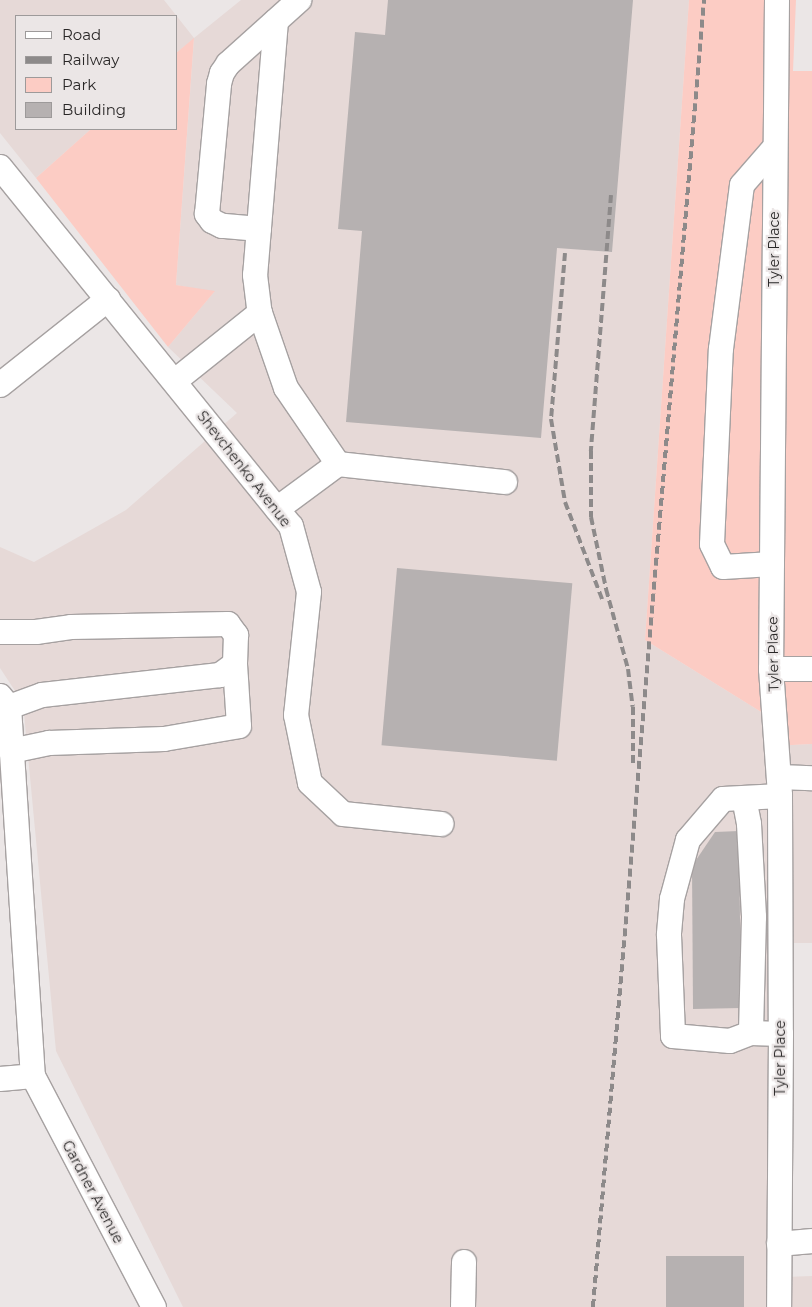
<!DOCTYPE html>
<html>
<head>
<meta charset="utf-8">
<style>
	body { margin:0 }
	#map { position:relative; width:812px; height:1307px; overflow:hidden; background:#ebe6e6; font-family:Montserrat,sans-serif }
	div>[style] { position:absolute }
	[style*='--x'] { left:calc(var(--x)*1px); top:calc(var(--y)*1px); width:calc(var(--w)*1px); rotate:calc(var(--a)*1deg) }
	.built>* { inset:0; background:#e6d9d7 }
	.green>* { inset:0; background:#fcccc4 }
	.building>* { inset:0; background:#b6b1b1; transform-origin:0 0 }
	.roads { filter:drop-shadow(1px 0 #a6a1a1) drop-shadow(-1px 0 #a6a1a1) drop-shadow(0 1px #a6a1a1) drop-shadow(0 -1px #a6a1a1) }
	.minor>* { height:24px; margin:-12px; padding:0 12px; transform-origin:12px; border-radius:12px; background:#fff }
	.rail>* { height:4px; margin-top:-2px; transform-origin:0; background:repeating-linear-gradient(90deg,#8d8a8a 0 8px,transparent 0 12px) }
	span { translate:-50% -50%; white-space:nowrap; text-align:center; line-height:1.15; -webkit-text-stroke:4.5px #ebe6e6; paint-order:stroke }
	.street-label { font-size:14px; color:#292727 }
	.legend { position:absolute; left:15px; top:15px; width:162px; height:115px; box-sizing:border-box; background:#ebe6e6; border:1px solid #9d9a9a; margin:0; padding:6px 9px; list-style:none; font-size:15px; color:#292727 }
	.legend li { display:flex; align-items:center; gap:10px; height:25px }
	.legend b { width:25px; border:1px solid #9d9a9a }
</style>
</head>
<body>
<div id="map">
	<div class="built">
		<div style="clip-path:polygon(0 0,164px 0,194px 38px,241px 0,689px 0,645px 640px,774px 720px,772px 746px,812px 744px,812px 943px,785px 943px,785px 1277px,812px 1276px,812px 1307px,183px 1307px,56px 1051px,23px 703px,0 668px,0 547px,34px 562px,126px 510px,237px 413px,168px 347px,214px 292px,176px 285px,194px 39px,176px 53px,176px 16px,16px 16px,16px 129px,91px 129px,36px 178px,0 133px)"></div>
	</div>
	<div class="green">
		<div style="clip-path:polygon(689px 0,796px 0,793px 71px,812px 71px,812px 744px,772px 746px,774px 720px,645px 640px)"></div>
		<div style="clip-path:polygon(194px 38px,176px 285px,215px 291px,168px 347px,36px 178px,91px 129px,176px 129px,176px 53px)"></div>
	</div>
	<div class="building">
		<div style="clip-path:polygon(388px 0,633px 0,612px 252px,557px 248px,541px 438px,346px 422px,362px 231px,338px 229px,355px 32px,385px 35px)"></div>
		<div style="left:397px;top:568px;width:176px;height:178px;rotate:5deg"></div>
		<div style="clip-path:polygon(739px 831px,741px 1008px,693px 1009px,692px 866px,715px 832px)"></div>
		<div style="left:666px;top:1256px;width:78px;height:51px"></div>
	</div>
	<div class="roads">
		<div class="minor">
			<div style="--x:777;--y:0;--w:669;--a:90.51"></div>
			<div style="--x:771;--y:669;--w:127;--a:85.9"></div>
			<div style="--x:780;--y:796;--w:238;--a:89.8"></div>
			<div style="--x:781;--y:1034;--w:273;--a:90.4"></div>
			<div style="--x:276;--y:21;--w:255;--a:94.7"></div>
			<div style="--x:255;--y:275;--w:38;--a:83"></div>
			<div style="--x:260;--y:313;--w:79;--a:70.9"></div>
			<div style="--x:286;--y:388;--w:92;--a:55.6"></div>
			<div style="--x:338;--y:464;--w:168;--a:6.2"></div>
			<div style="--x:0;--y:167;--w:462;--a:51"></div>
			<div style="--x:291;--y:526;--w:68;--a:74.7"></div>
			<div style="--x:309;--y:592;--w:124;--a:96"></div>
			<div style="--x:296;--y:715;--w:69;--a:78.4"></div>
			<div style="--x:310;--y:783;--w:45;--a:43.2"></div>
			<div style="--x:343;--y:814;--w:99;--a:5.8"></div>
			<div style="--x:259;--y:229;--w:37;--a:-175"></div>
			<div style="--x:222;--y:226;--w:11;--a:-153"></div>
			<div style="--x:212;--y:221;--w:9;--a:-126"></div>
			<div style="--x:207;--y:214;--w:131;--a:-84.7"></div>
			<div style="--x:219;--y:84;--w:11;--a:-75"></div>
			<div style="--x:222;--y:73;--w:11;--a:-56"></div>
			<div style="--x:228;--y:64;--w:96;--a:-42"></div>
			<div style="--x:175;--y:381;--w:109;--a:-38.7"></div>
			<div style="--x:0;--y:385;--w:138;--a:-38.5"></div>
			<div style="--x:277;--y:509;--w:76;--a:-36.4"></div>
			<div style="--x:772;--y:564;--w:49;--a:176.5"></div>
			<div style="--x:723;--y:567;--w:25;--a:-116"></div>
			<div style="--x:712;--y:544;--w:195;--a:-87.4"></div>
			<div style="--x:721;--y:349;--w:165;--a:-82.7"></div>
			<div style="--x:742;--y:185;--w:50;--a:-49"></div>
			<div style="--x:0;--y:632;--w:36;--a:0"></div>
			<div style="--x:36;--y:632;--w:35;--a:-8"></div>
			<div style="--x:71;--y:627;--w:157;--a:-1.1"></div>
			<div style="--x:228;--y:624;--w:14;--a:54"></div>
			<div style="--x:236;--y:635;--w:29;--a:92"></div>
			<div style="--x:235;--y:664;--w:19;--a:144"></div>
			<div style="--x:220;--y:675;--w:179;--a:173.6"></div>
			<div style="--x:42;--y:695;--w:35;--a:160"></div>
			<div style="--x:771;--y:669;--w:41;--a:0"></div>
			<div style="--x:0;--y:696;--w:14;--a:51"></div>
			<div style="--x:9;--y:707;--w:370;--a:86.3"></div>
			<div style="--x:33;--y:1076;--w:261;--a:62.4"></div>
			<div style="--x:11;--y:751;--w:39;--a:-12"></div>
			<div style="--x:49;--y:743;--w:115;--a:-2"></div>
			<div style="--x:164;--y:739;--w:76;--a:-9.8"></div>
			<div style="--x:239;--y:726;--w:62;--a:-93.7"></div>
			<div style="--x:779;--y:777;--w:33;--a:2"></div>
			<div style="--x:780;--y:796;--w:57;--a:177"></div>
			<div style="--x:723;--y:799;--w:54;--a:130.5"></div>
			<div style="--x:688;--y:840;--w:61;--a:105.2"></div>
			<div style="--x:672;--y:899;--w:36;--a:95"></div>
			<div style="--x:669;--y:935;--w:101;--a:87.7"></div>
			<div style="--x:673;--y:1036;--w:57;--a:5"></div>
			<div style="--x:730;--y:1041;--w:22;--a:-21"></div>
			<div style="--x:751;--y:1033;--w:30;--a:2"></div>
			<div style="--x:744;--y:798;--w:26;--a:79"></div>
			<div style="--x:749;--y:824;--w:93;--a:86.9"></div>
			<div style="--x:754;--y:917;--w:116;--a:91.5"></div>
			<div style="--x:0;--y:1079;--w:33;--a:-5"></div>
			<div style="--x:779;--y:1244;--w:33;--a:-5"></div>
			<div style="--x:463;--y:1307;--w:45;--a:-88.7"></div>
		</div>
	</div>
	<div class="rail">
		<div style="--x:611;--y:195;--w:257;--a:94.5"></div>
		<div style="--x:591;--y:451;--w:66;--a:90"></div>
		<div style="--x:591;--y:517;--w:74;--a:78.2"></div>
		<div style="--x:606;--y:589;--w:83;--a:74.6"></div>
		<div style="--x:628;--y:669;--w:38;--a:83"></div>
		<div style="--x:633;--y:707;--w:57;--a:90"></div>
		<div style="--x:565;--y:253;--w:167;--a:94.8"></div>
		<div style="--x:551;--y:419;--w:84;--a:80.4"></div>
		<div style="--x:565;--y:502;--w:104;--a:69.1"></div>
		<div style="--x:593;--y:1307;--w:1312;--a:-85.15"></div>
	</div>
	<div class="street-label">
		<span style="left:774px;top:249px;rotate:-90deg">Tyler Place</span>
		<span style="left:244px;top:469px;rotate:52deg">Shevchenko Avenue</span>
		<span style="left:773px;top:654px;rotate:-91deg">Tyler Place</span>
		<span style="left:780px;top:1058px;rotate:-90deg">Tyler Place</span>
		<span style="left:93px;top:1192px;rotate:62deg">Gardner Avenue</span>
	</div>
	<ul class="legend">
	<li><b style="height:6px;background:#fff"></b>Road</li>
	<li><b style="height:6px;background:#8d8a8a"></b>Railway</li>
	<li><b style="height:14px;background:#fcccc4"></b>Park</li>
	<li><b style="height:14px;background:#b6b1b1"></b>Building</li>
	</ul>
</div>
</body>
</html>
